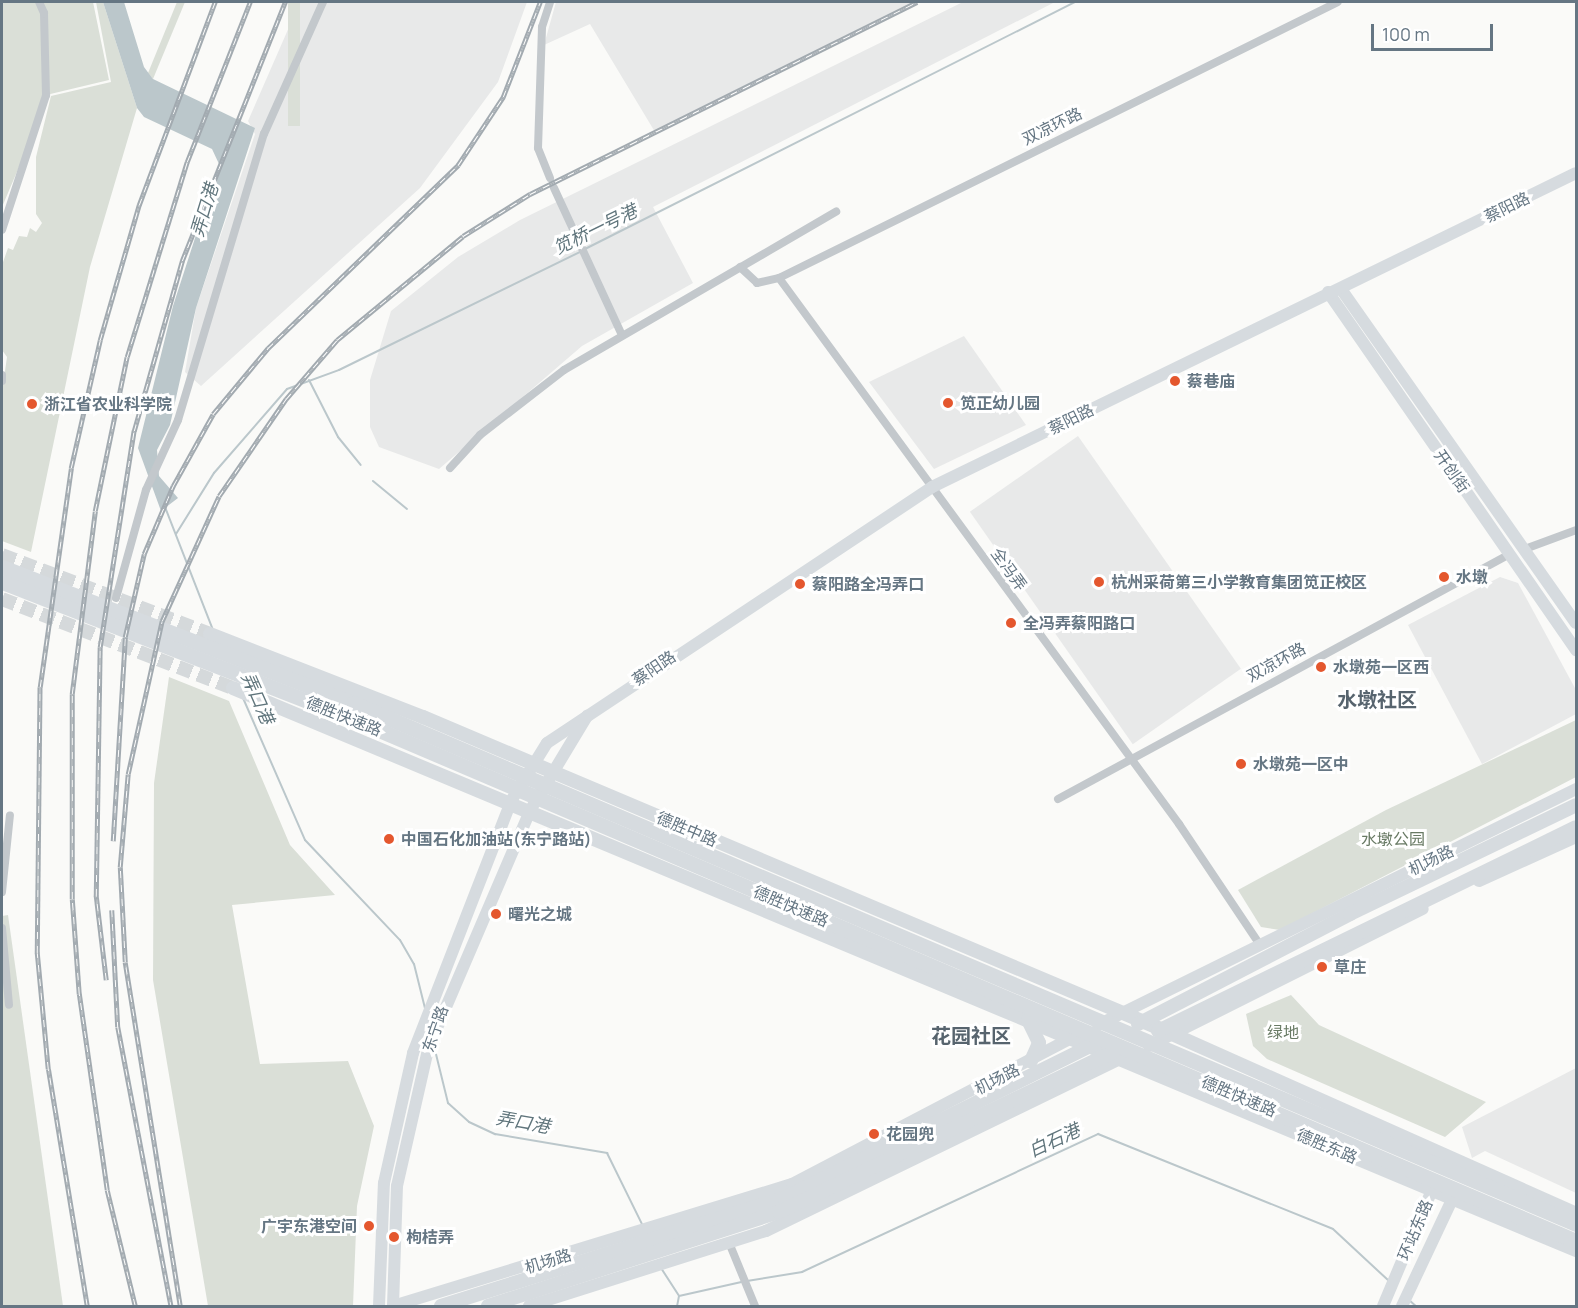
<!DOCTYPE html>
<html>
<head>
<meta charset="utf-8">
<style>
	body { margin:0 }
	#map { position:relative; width:1578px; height:1308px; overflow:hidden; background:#fafaf8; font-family:Manrope,"Noto Sans SC",sans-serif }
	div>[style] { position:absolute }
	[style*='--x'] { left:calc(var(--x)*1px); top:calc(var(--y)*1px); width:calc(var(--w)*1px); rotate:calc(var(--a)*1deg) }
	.built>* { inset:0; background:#e8e9e9; transform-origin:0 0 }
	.green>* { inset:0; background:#dadfd7; transform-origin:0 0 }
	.water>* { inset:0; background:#bbc7cb }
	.stream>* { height:2px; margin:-1px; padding:0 1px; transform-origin:1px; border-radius:1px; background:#bbc7cb }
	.primary-tunnel>* { height:14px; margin-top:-7px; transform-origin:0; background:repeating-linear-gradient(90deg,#d5d9db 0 14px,transparent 0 21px) }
	.street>* { height:8px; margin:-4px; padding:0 4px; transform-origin:4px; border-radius:4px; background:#c3c8cc }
	.secondary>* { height:12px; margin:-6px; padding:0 6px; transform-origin:6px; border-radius:6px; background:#d6dbdf }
	.primary>* { height:14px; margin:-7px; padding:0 7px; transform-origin:7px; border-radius:7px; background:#d6dbdf }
	.highway>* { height:15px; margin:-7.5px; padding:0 7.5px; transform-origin:7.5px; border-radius:7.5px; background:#d6dbdf }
	.rail>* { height:4.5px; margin-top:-2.25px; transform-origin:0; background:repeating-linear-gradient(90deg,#fff 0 7px,#a2aab0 0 14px); box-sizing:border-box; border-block:2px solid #a2aab0 }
	.dots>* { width:16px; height:16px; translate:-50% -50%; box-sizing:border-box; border:3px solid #fff; border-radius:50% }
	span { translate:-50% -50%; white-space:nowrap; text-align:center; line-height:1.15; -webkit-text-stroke:6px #fff; paint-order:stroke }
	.street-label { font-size:16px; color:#657683 }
	.poi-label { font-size:16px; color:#657683; font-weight:700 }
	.left { translate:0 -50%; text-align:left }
	.right { translate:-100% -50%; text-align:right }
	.park-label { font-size:16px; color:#687a64 }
	.water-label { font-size:18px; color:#60757c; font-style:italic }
	.quarter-label { font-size:20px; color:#57646e; font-weight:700 }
	.frame { position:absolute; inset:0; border:3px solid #657683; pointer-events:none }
	.scale { position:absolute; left:1371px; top:24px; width:122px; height:27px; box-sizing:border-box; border:3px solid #657683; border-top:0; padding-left:8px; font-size:18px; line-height:21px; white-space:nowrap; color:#657683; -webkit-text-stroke:4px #fff; paint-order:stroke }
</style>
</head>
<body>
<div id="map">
	<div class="built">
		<div style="clip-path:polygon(300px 2px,527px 2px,498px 82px,420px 188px,201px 386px,185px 372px,196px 308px,255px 134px,248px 121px)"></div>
		<div style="clip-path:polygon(556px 2px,918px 2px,655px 132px,590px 24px,544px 45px)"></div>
		<div style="clip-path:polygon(963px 2px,1055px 2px,653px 207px,693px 283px,582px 346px,439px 469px,379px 447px,370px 427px,370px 380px,391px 311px,458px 257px,520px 220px)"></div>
		<div style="clip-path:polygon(964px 336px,1026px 425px,934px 469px,869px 382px)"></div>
		<div style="left:1078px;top:436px;width:284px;height:132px;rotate:55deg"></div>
		<div style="clip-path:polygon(1500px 577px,1518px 583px,1576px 690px,1576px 714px,1482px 764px,1408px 625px)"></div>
		<div style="clip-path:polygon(1576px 1068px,1576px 1193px,1485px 1151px,1472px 1158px,1462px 1127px)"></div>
	</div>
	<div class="green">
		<div style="clip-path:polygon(2px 2px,93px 2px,109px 80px,42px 96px,33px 134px,2px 207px)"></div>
		<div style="clip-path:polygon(96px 2px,103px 2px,137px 108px,90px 267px,31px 552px,2px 541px,2px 392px,7px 357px,2px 350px,2px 265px,8px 248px,13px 250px,19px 236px,27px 237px,30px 228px,36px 232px,42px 223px,36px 214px,36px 157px,51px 96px,111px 82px)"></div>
		<div style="clip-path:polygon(177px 2px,185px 2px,153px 79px,148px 73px)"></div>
		<div style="left:288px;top:2px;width:12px;height:124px"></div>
		<div style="clip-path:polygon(169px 677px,229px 701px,290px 845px,335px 895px,232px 905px,260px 1064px,348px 1061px,374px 1126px,357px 1206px,353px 1306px,208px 1306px,153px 980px,154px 783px)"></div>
		<div style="clip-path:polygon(1576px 720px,1576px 777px,1280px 930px,1261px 927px,1238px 890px,1386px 810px)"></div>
		<div style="clip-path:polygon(8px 915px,63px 1306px,2px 1306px,2px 916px)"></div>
		<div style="clip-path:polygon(1291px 995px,1319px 1025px,1486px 1102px,1445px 1137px,1267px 1059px,1253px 1046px,1246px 1014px)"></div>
	</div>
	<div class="water">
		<div style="clip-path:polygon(103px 2px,124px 2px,144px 67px,153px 79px,255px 128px,196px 308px,170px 425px,157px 450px,159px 476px,178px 498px,161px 511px,138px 448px,173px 306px,219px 164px,212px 149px,144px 117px,137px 108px)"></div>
	</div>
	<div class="stream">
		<div style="--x:585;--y:249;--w:549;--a:-26.75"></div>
		<div style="--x:309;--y:380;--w:64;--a:63"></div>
		<div style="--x:338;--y:437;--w:36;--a:51"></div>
		<div style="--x:373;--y:481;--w:44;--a:39.5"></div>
		<div style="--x:165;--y:507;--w:132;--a:68.7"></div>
		<div style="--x:176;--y:534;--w:72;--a:-58.1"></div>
		<div style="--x:214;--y:473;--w:111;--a:-49"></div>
		<div style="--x:287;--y:389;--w:55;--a:-20.1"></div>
		<div style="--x:339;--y:370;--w:268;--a:-26.1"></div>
		<div style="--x:243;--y:698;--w:155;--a:66.4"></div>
		<div style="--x:305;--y:840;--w:138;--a:46.5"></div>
		<div style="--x:400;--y:940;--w:28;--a:60"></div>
		<div style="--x:414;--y:964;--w:45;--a:76"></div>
		<div style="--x:434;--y:1046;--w:59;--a:76.2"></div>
		<div style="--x:448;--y:1103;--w:28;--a:42"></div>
		<div style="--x:469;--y:1122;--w:29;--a:25"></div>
		<div style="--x:495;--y:1134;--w:114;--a:9.6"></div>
		<div style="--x:607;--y:1153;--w:79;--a:63.8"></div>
		<div style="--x:661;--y:1268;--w:33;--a:57"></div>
		<div style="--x:679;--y:1296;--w:10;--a:101"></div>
		<div style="--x:747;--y:1281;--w:56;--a:-9.3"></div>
		<div style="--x:802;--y:1272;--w:327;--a:-25"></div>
		<div style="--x:1098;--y:1134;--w:253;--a:22"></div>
		<div style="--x:1333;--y:1229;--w:78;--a:42.9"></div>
		<div style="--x:679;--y:1296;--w:64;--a:-12.7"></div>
		<div style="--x:1409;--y:1300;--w:9;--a:41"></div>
	</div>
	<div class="primary-tunnel">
		<div style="--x:2;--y:555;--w:222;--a:20.8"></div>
		<div style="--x:2;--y:599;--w:248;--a:21.1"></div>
	</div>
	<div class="street">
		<div style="--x:550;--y:178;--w:32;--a:-112"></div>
		<div style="--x:538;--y:148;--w:121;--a:-88.1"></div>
		<div style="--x:542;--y:27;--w:26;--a:-72"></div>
		<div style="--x:554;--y:188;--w:162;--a:65.2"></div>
		<div style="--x:2;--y:230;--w:142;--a:-71.9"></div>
		<div style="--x:46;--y:95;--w:82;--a:-91.4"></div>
		<div style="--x:44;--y:13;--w:12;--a:-114"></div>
		<div style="--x:740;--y:267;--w:23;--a:43"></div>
		<div style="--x:757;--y:283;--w:23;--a:-13"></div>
		<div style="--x:779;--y:278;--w:677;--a:53.77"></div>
		<div style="--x:1179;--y:824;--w:146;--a:56.2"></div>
		<div style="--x:779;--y:278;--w:623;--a:-26.28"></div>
		<div style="--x:2;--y:375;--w:6;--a:90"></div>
		<div style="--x:450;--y:468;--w:45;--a:-47.7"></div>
		<div style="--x:480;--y:435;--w:106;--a:-37.7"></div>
		<div style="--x:564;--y:370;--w:315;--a:-30.2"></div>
		<div style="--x:1525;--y:549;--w:54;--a:-20.4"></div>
		<div style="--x:116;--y:598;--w:112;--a:-74.5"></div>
		<div style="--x:146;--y:490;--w:77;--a:-65.4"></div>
		<div style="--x:178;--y:420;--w:299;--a:-73.3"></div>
		<div style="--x:264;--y:134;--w:145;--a:-65.9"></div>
		<div style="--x:1058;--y:799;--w:514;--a:-28.46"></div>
		<div style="--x:2;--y:892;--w:77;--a:-84.1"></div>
		<div style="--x:2;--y:928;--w:77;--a:84.8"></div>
		<div style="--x:730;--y:1245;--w:66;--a:67.7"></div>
	</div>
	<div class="secondary">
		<div style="--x:1341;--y:289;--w:408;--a:54.9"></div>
		<div style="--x:1328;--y:292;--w:436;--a:55.3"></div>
		<div style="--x:1479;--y:881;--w:107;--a:-24.4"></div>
		<div style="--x:1098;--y:1025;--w:533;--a:-26.28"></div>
		<div style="--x:1149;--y:1046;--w:306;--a:-26.6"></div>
		<div style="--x:379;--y:1306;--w:123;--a:-87.7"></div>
		<div style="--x:384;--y:1183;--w:133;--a:-77.4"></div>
		<div style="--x:413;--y:1053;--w:270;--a:-68.7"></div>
		<div style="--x:511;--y:801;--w:68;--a:-58.2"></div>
		<div style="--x:547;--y:743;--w:462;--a:-33.6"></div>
		<div style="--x:932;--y:487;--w:716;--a:-25.99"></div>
		<div style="--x:393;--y:1306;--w:417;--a:-17"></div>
		<div style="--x:792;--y:1184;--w:322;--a:-27.6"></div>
		<div style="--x:393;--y:1306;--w:120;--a:-88.1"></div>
		<div style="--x:397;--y:1186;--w:140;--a:-77.2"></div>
		<div style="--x:428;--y:1049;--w:261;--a:-66.8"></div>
		<div style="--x:531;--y:809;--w:109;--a:-58.9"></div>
		<div style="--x:529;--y:1306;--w:249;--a:-17.6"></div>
		<div style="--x:766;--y:1231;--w:399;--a:-25.9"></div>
		<div style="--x:1383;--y:1306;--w:134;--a:-67.1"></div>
		<div style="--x:1402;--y:1306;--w:127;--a:-64.8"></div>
	</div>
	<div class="primary">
		<div style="--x:210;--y:634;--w:229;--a:21.3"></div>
		<div style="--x:423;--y:717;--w:801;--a:22.92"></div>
		<div style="--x:1161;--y:1029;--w:454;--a:24"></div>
		<div style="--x:233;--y:688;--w:1456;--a:22.71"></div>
		<div style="--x:1028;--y:1020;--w:25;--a:64"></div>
		<div style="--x:1039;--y:1043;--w:20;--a:114"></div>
		<div style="--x:1138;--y:1024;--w:239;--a:-27.4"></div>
		<div style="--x:1350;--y:914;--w:251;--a:-25.7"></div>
		<div style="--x:1158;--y:1031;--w:465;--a:-26"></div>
		<div style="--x:441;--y:1306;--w:360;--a:-17.5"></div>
		<div style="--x:784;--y:1198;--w:348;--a:-26.4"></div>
		<div style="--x:488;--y:1306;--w:306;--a:-17.9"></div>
		<div style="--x:779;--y:1212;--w:370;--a:-25.6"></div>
	</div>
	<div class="highway">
		<div style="--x:2;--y:567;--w:376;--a:21.2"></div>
		<div style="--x:353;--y:703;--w:1329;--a:23.07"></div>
		<div style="--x:2;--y:582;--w:367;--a:21.3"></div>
		<div style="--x:344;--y:715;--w:1340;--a:23.12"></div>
	</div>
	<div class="rail">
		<div style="--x:113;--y:841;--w:204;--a:-86.6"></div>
		<div style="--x:125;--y:637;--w:85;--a:-77.1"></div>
		<div style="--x:144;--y:554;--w:74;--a:-66.9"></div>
		<div style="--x:173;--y:486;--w:82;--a:-60.9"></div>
		<div style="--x:213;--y:414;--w:86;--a:-50.2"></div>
		<div style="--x:268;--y:348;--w:264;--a:-43.9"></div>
		<div style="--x:458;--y:165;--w:82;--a:-56.5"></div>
		<div style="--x:503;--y:97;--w:102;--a:-68.7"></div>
		<div style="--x:112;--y:910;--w:117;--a:87.1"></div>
		<div style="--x:118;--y:1027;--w:284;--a:79.2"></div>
		<div style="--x:106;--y:980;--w:85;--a:-96.8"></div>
		<div style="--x:96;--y:896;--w:249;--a:-89.1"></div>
		<div style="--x:100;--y:647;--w:219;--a:-81.1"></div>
		<div style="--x:134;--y:431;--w:177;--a:-74.2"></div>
		<div style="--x:182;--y:261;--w:279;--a:-68.3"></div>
		<div style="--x:87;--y:1306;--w:240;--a:-99.3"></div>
		<div style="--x:48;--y:1069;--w:117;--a:-95.4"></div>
		<div style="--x:37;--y:953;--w:266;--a:-89.4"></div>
		<div style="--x:40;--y:687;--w:221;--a:-81.9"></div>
		<div style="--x:71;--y:468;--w:131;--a:-77.2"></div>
		<div style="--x:100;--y:340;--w:141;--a:-73.9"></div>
		<div style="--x:139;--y:205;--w:217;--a:-69.5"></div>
		<div style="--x:135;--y:1306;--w:119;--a:-103.6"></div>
		<div style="--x:107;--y:1190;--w:198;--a:-98.1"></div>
		<div style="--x:79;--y:994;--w:95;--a:-94.2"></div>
		<div style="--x:72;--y:899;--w:205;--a:-90"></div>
		<div style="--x:72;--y:694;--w:184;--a:-82.8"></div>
		<div style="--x:95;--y:511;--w:157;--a:-78.3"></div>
		<div style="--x:127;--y:357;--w:204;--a:-72.9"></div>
		<div style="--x:187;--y:162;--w:172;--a:-68.5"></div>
		<div style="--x:180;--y:1306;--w:348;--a:-99.1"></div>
		<div style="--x:125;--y:962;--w:95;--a:-93"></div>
		<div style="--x:120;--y:867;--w:93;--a:-85.1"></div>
		<div style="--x:128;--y:774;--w:157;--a:-77.5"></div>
		<div style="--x:162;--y:621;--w:137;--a:-65.5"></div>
		<div style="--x:219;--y:496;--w:118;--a:-55.4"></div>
		<div style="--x:286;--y:399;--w:78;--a:-49.2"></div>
		<div style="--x:337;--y:340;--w:163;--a:-39.5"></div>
		<div style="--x:463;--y:236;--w:79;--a:-32.1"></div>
		<div style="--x:530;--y:194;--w:432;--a:-26.4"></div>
	</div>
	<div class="dots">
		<div style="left:1175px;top:381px;background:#e4572e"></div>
		<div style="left:948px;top:403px;background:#e4572e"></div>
		<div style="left:32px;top:404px;background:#e4572e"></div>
		<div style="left:1444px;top:577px;background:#e4572e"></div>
		<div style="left:1099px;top:582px;background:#e4572e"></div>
		<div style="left:800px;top:584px;background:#e4572e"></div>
		<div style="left:1011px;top:623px;background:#e4572e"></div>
		<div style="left:1321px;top:667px;background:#e4572e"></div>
		<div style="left:1241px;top:764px;background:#e4572e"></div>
		<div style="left:389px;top:839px;background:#e4572e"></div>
		<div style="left:496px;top:914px;background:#e4572e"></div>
		<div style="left:1322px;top:967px;background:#e4572e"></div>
		<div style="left:874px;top:1134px;background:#e4572e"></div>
		<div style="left:369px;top:1226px;background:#e4572e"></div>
		<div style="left:394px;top:1237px;background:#e4572e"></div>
	</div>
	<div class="street-label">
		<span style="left:1052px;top:126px;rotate:-26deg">双凉环路</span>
		<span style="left:1507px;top:207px;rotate:-26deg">蔡阳路</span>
		<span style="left:1071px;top:419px;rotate:-26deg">蔡阳路</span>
		<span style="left:1452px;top:471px;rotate:55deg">开创街</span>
		<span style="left:1009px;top:569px;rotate:54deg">全冯弄</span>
		<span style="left:1276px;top:662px;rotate:-28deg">双凉环路</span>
		<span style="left:654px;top:668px;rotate:-34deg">蔡阳路</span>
		<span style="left:344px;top:716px;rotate:22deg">德胜快速路</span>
		<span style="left:687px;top:829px;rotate:23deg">德胜中路</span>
		<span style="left:1431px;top:860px;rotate:-26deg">机场路</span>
		<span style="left:791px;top:906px;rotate:23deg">德胜快速路</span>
		<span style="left:435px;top:1029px;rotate:-71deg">东宁路</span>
		<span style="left:997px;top:1079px;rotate:-27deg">机场路</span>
		<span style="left:1239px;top:1096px;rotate:23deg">德胜快速路</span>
		<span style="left:1327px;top:1146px;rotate:23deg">德胜东路</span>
		<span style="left:1415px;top:1230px;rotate:-67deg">环站东路</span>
		<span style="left:548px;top:1261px;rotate:-17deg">机场路</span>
	</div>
	<div class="poi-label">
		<span class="left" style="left:1187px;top:381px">蔡巷庙</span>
		<span class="left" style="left:960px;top:403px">笕正幼儿园</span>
		<span class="left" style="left:44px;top:404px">浙江省农业科学院</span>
		<span class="left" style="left:1456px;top:577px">水墩</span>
		<span class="left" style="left:1111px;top:582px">杭州采荷第三小学教育集团笕正校区</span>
		<span class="left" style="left:812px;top:584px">蔡阳路全冯弄口</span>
		<span class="left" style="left:1023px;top:623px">全冯弄蔡阳路口</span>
		<span class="left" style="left:1333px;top:667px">水墩苑一区西</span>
		<span class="left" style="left:1253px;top:764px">水墩苑一区中</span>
		<span class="left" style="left:401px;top:839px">中国石化加油站(东宁路站)</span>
		<span class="left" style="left:508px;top:914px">曙光之城</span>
		<span class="left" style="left:1334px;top:967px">草庄</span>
		<span class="left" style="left:886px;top:1134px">花园兜</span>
		<span class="right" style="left:357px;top:1226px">广宇东港空间</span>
		<span class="left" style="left:406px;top:1237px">枸桔弄</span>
	</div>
	<div class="park-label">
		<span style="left:1393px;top:839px">水墩公园</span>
		<span style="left:1283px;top:1032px">绿地</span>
	</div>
	<div class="water-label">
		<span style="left:204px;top:210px;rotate:-73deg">弄口港</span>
		<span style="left:595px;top:229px;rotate:-26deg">笕桥一号港</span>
		<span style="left:258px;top:698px;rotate:66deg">弄口港</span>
		<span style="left:523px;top:1122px;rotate:10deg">弄口港</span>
		<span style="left:1054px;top:1140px;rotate:-25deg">白石港</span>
	</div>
	<div class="quarter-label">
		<span style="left:1377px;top:699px">水墩社区</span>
		<span style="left:971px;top:1035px">花园社区</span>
	</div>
	<div class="frame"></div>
	<div class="scale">100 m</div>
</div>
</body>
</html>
